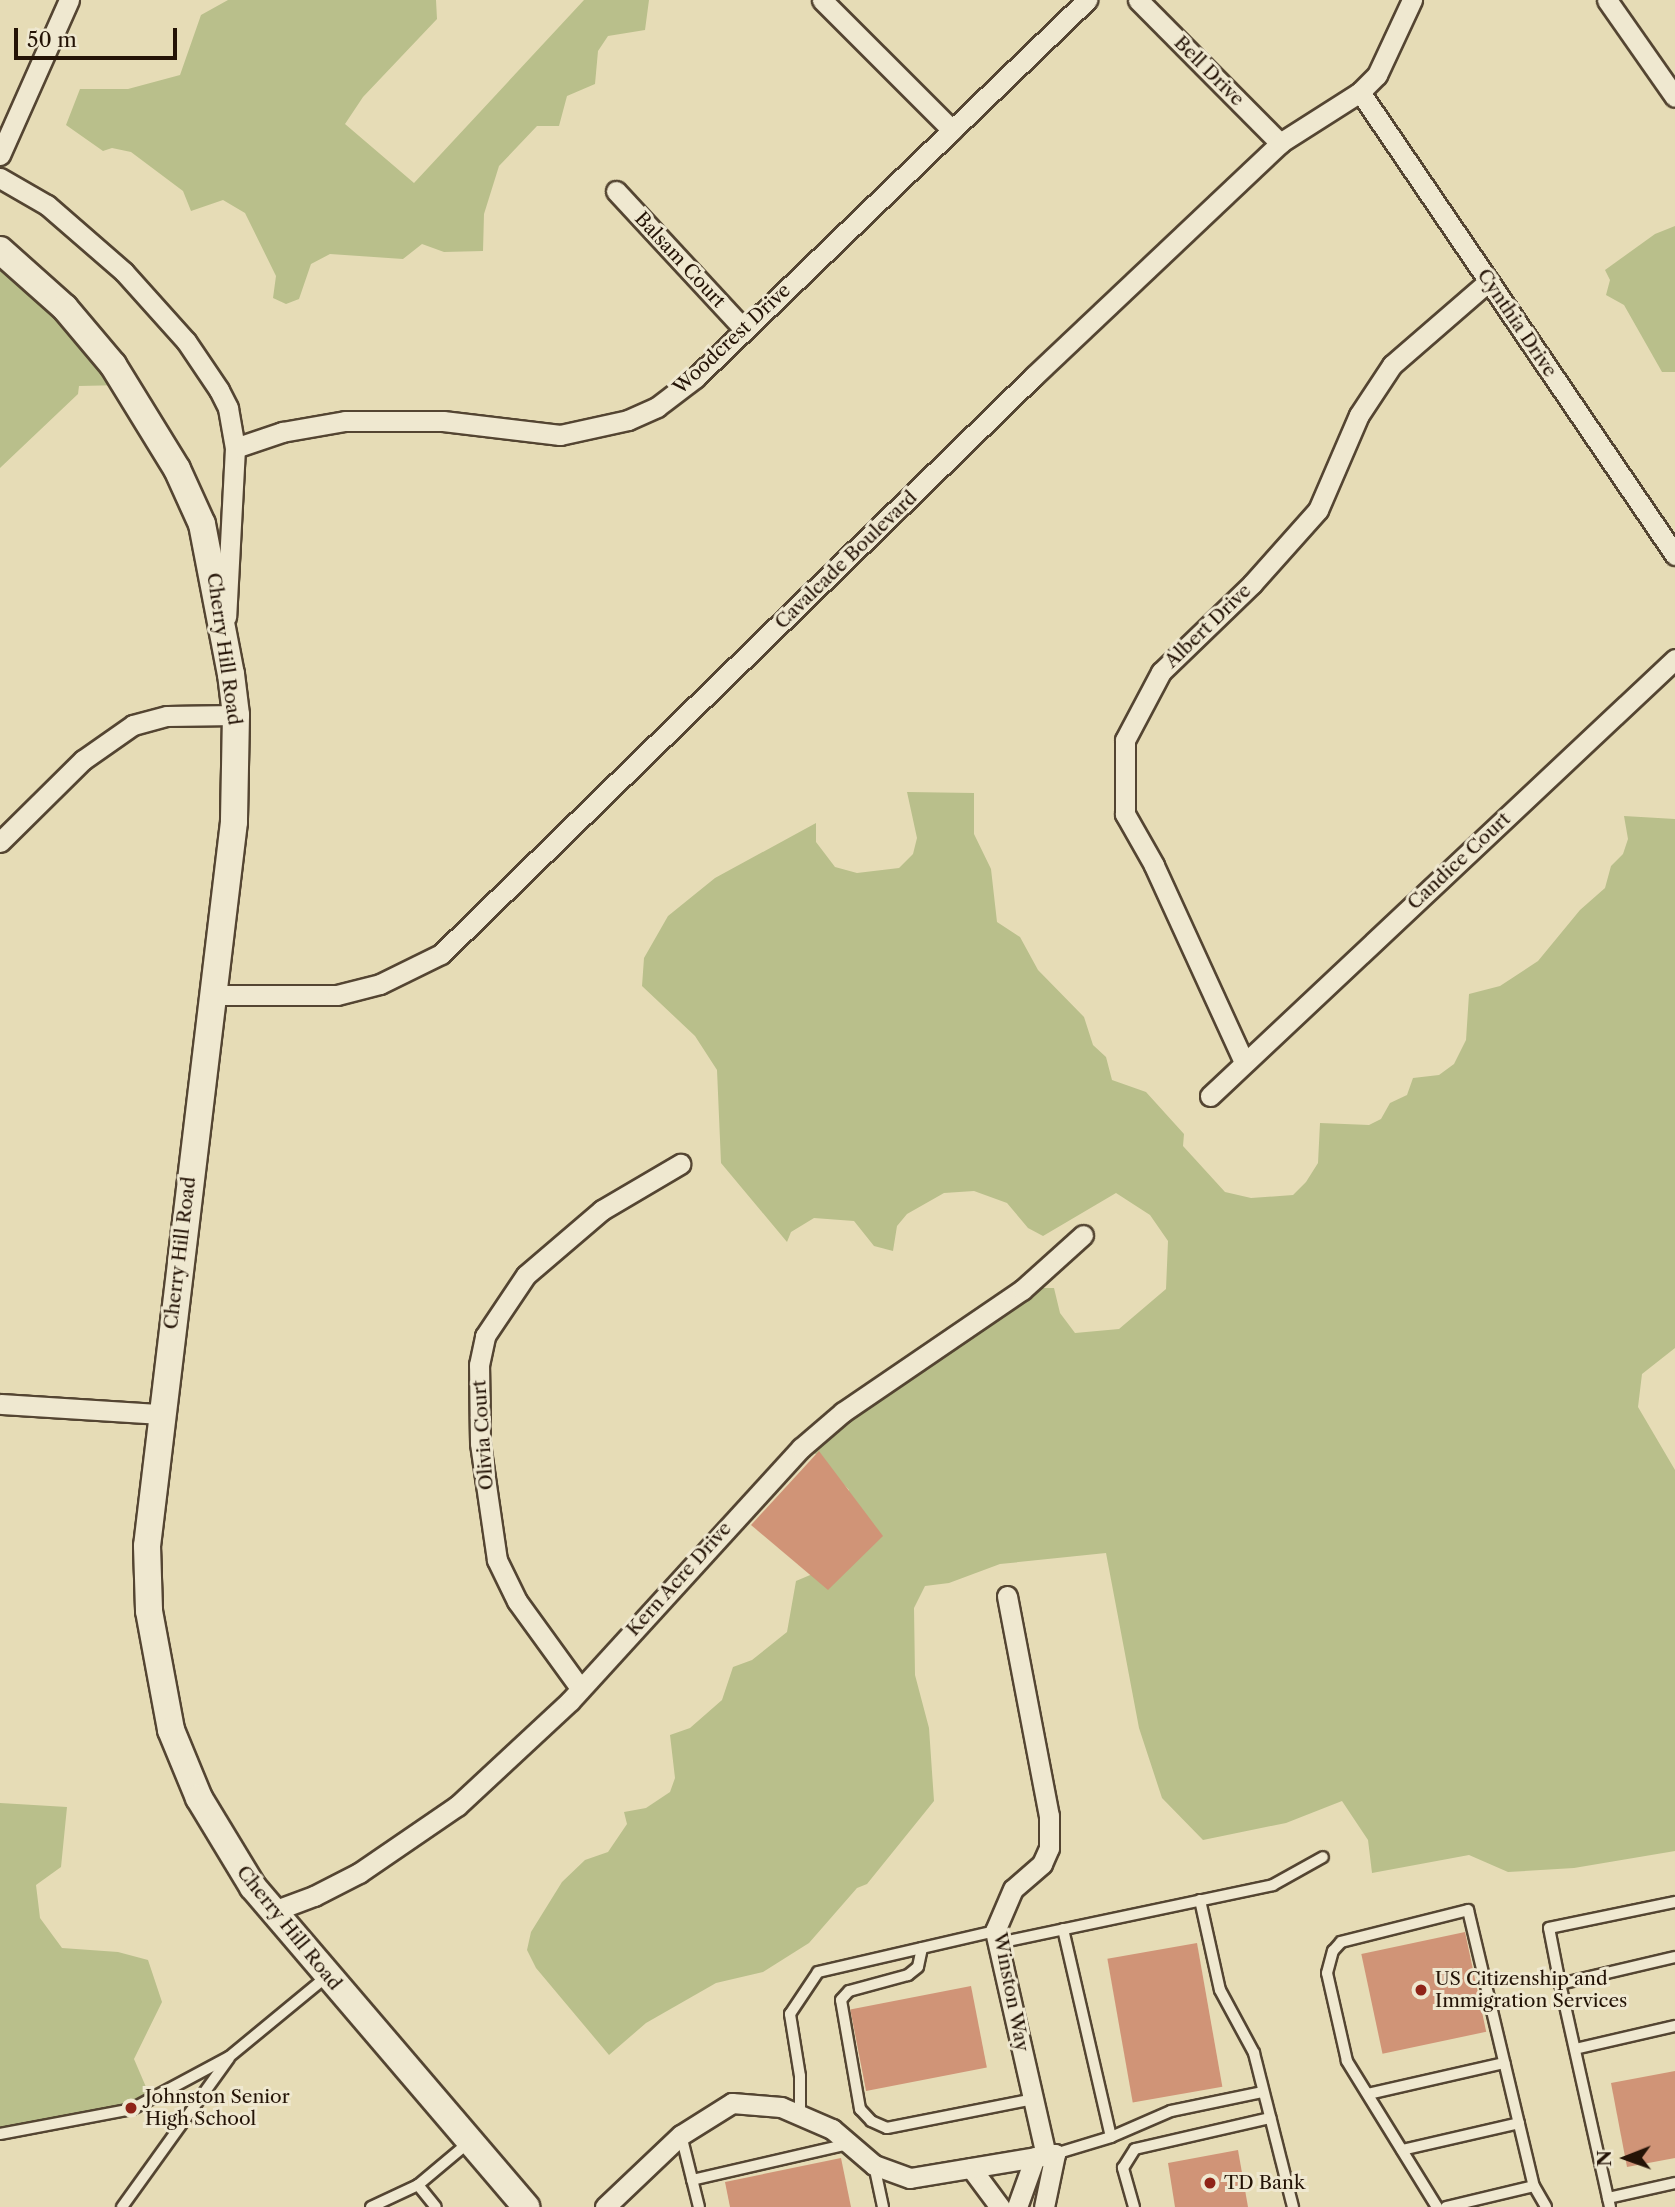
<!DOCTYPE html>
<html>
<head>
<meta charset="utf-8">
<style>
	body { margin:0 }
	#map { position:relative; width:1675px; height:2207px; overflow:hidden; background:#e6dcb6; font-family:"Libre Caslon Text",serif }
	div>[style] { position:absolute }
	[style*='--x'] { left:calc(var(--x)*1px); top:calc(var(--y)*1px); width:calc(var(--w)*1px); rotate:calc(var(--a)*1deg) }
	.green>* { inset:0; background:#b9bf8b }
	.building>* { inset:0; background:#d09477; transform-origin:0 0 }
	.roads { filter:drop-shadow(2px 0 #544532) drop-shadow(-2px 0 #544532) drop-shadow(0 2px #544532) drop-shadow(0 -2px #544532) }
	.service>* { height:10px; margin:-5px; padding:0 5px; transform-origin:5px; border-radius:5px; background:#efe8d0 }
	.minor>* { height:19px; margin:-9.5px; padding:0 9.5px; transform-origin:9.5px; border-radius:9.5px; background:#efe8d0 }
	.secondary>* { height:26px; margin:-13px; padding:0 13px; transform-origin:13px; border-radius:13px; background:#efe8d0 }
	.dots>* { width:19px; height:19px; translate:-50% -50%; box-sizing:border-box; border:4px solid #efe8d0; border-radius:50% }
	span { translate:-50% -50%; white-space:nowrap; text-align:center; line-height:1.15; -webkit-text-stroke:6px #efe8d0; paint-order:stroke }
	.street-label { font-size:19px; color:#241306 }
	.poi-label { font-size:19px; color:#241306 }
	.left { translate:0 -50%; text-align:left }
	.north { position:absolute; left:1591px; top:2123px; width:70px; height:70px; -webkit-text-stroke:5px #efe8d0; paint-order:stroke; rotate:269deg; font-size:19px; font-weight:700; line-height:28px; text-align:center; color:#241306 }
	.north::after { content:''; display:block; margin:auto; width:24px; height:32px; background:#241306; clip-path:polygon(50% 0,100% 100%,50% 72%,0 100%) }
	.scale { position:absolute; left:14px; top:28px; width:163px; height:32px; box-sizing:border-box; border:4px solid #241306; border-top:0; padding-left:9px; font-size:21px; line-height:24px; white-space:nowrap; color:#241306; -webkit-text-stroke:5px #efe8d0; paint-order:stroke }
</style>
</head>
<body>
<div id="map">
	<div class="green">
		<div style="clip-path:polygon(228px 0,436px 0,437px 19px,363px 97px,345px 124px,414px 183px,584px 0,649px 0,645px 30px,608px 36px,598px 51px,595px 84px,567px 96px,559px 126px,537px 126px,499px 166px,484px 214px,483px 251px,444px 252px,422px 244px,403px 259px,330px 254px,311px 264px,299px 299px,286px 304px,273px 298px,276px 276px,245px 213px,223px 200px,191px 211px,183px 191px,131px 152px,112px 148px,103px 151px,66px 125px,80px 89px,128px 89px,180px 75px,201px 15px)"></div>
		<div style="clip-path:polygon(1675px 226px,1675px 372px,1662px 372px,1624px 305px,1606px 295px,1610px 280px,1605px 270px,1655px 234px)"></div>
		<div style="clip-path:polygon(0 250px,124px 385px,79px 386px,78px 394px,0 468px)"></div>
		<div style="clip-path:polygon(907px 792px,974px 793px,974px 834px,991px 869px,997px 922px,1020px 937px,1038px 970px,1084px 1017px,1093px 1045px,1106px 1057px,1112px 1080px,1146px 1092px,1184px 1134px,1183px 1146px,1225px 1192px,1251px 1198px,1293px 1195px,1306px 1182px,1318px 1163px,1320px 1123px,1369px 1125px,1381px 1119px,1390px 1103px,1407px 1095px,1413px 1078px,1439px 1075px,1454px 1064px,1466px 1040px,1469px 994px,1500px 986px,1538px 961px,1580px 910px,1605px 888px,1611px 866px,1623px 854px,1628px 839px,1624px 816px,1675px 819px,1675px 1348px,1642px 1374px,1638px 1407px,1675px 1470px,1675px 1851px,1574px 1868px,1508px 1872px,1469px 1855px,1372px 1873px,1368px 1840px,1342px 1801px,1286px 1823px,1203px 1840px,1162px 1798px,1139px 1728px,1106px 1553px,1000px 1564px,949px 1583px,925px 1586px,914px 1608px,915px 1675px,929px 1728px,934px 1801px,867px 1884px,857px 1888px,809px 1943px,763px 1972px,716px 1983px,646px 2023px,609px 2055px,536px 1968px,527px 1950px,531px 1932px,562px 1882px,585px 1860px,608px 1852px,627px 1824px,624px 1812px,646px 1808px,670px 1792px,675px 1778px,670px 1735px,690px 1728px,722px 1700px,733px 1667px,752px 1660px,787px 1632px,796px 1581px,822px 1570px,849px 1490px,806px 1444px,1030px 1288px,1054px 1288px,1060px 1313px,1075px 1333px,1119px 1329px,1166px 1289px,1168px 1241px,1150px 1215px,1116px 1193px,1043px 1236px,1028px 1228px,1007px 1203px,974px 1191px,944px 1193px,907px 1214px,897px 1226px,893px 1251px,874px 1246px,854px 1221px,814px 1218px,791px 1232px,787px 1242px,721px 1163px,717px 1070px,695px 1036px,642px 986px,644px 958px,668px 916px,715px 878px,816px 823px,816px 842px,835px 867px,857px 873px,899px 868px,913px 854px,917px 838px)"></div>
		<div style="clip-path:polygon(0 1803px,67px 1807px,61px 1867px,36px 1885px,40px 1918px,62px 1948px,118px 1952px,148px 1960px,162px 2002px,134px 2059px,152px 2101px,0 2136px)"></div>
	</div>
	<div class="building">
		<div style="clip-path:polygon(819px 1451px,883px 1536px,828px 1590px,751px 1525px)"></div>
		<div style="left:1465px;top:1932px;width:102px;height:106px;rotate:78deg"></div>
		<div style="left:1197px;top:1943px;width:146px;height:91px;rotate:80deg"></div>
		<div style="left:971px;top:1986px;width:83px;height:123px;rotate:79deg"></div>
		<div style="clip-path:polygon(1675px 2071px,1675px 2158px,1627px 2167px,1611px 2083px)"></div>
		<div style="clip-path:polygon(1238px 2150px,1248px 2207px,1175px 2207px,1168px 2163px)"></div>
		<div style="clip-path:polygon(841px 2158px,851px 2207px,730px 2207px,725px 2182px)"></div>
	</div>
	<div class="roads">
		<div class="service">
			<div style="--x:1200;--y:1900;--w:92;--a:77.5"></div>
			<div style="--x:1220;--y:1990;--w:72;--a:61.6"></div>
			<div style="--x:1254;--y:2053;--w:159;--a:75.8"></div>
			<div style="--x:1063;--y:1929;--w:213;--a:77"></div>
			<div style="--x:998;--y:1943;--w:281;--a:-11.9"></div>
			<div style="--x:1273;--y:1885;--w:57;--a:-29.2"></div>
			<div style="--x:922;--y:1948;--w:19;--a:102"></div>
			<div style="--x:918;--y:1967;--w:13;--a:141"></div>
			<div style="--x:908;--y:1975;--w:61;--a:164.8"></div>
			<div style="--x:849;--y:1991;--w:12;--a:132"></div>
			<div style="--x:841;--y:2000;--w:111;--a:80.1"></div>
			<div style="--x:860;--y:2109;--w:16;--a:47"></div>
			<div style="--x:871;--y:2121;--w:17;--a:24"></div>
			<div style="--x:887;--y:2128;--w:149;--a:-11.2"></div>
			<div style="--x:1560;--y:1984;--w:57;--a:-101.1"></div>
			<div style="--x:1549;--y:1928;--w:129;--a:-11.7"></div>
			<div style="--x:1575;--y:2049;--w:103;--a:-13"></div>
			<div style="--x:1368;--y:2094;--w:140;--a:-12.8"></div>
			<div style="--x:800;--y:2115;--w:39;--a:-90"></div>
			<div style="--x:800;--y:2076;--w:63;--a:-99.2"></div>
			<div style="--x:790;--y:2014;--w:50;--a:-56.3"></div>
			<div style="--x:818;--y:1972;--w:182;--a:-13"></div>
			<div style="--x:0;--y:2134;--w:134;--a:-10.7"></div>
			<div style="--x:132;--y:2109;--w:110;--a:-28.2"></div>
			<div style="--x:229;--y:2057;--w:126;--a:-39.5"></div>
			<div style="--x:681;--y:2135;--w:74;--a:76"></div>
			<div style="--x:1402;--y:2150;--w:120;--a:-13"></div>
			<div style="--x:1055;--y:2154;--w:59;--a:-16.9"></div>
			<div style="--x:1111;--y:2137;--w:65;--a:-23.4"></div>
			<div style="--x:1171;--y:2111;--w:94;--a:-11.7"></div>
			<div style="--x:874;--y:2165;--w:43;--a:77.9"></div>
			<div style="--x:692;--y:2180;--w:160;--a:-13"></div>
			<div style="--x:418;--y:2185;--w:65;--a:-40"></div>
			<div style="--x:1608;--y:2198;--w:69;--a:-12.6"></div>
			<div style="--x:122;--y:2207;--w:183;--a:-54.3"></div>
			<div style="--x:371;--y:2207;--w:52;--a:-25.1"></div>
			<div style="--x:418;--y:2185;--w:28;--a:51"></div>
			<div style="--x:1134;--y:2207;--w:41;--a:-105.8"></div>
			<div style="--x:1123;--y:2168;--w:22;--a:-58"></div>
			<div style="--x:1135;--y:2149;--w:139;--a:-12.9"></div>
			<div style="--x:1437;--y:2207;--w:172;--a:-121.7"></div>
			<div style="--x:1347;--y:2061;--w:90;--a:-102.8"></div>
			<div style="--x:1327;--y:1973;--w:23;--a:-75"></div>
			<div style="--x:1333;--y:1951;--w:12;--a:-48"></div>
			<div style="--x:1341;--y:1942;--w:131;--a:-14.1"></div>
			<div style="--x:1468;--y:1910;--w:284;--a:76.6"></div>
			<div style="--x:1534;--y:2186;--w:24;--a:60"></div>
			<div style="--x:1446;--y:2207;--w:90;--a:-13.4"></div>
			<div style="--x:1610;--y:2207;--w:229;--a:-102.6"></div>
			<div style="--x:1560;--y:1984;--w:118;--a:-13.2"></div>
		</div>
		<div class="minor">
			<div style="--x:822;--y:0;--w:184;--a:45"></div>
			<div style="--x:1138;--y:0;--w:202;--a:45.2"></div>
			<div style="--x:1607;--y:0;--w:118;--a:55"></div>
			<div style="--x:1360;--y:92;--w:560;--a:55.77"></div>
			<div style="--x:0;--y:155;--w:170;--a:-66"></div>
			<div style="--x:0;--y:178;--w:54;--a:29.9"></div>
			<div style="--x:47;--y:205;--w:102;--a:41"></div>
			<div style="--x:124;--y:272;--w:93;--a:48.1"></div>
			<div style="--x:186;--y:341;--w:59;--a:56"></div>
			<div style="--x:219;--y:390;--w:20;--a:63"></div>
			<div style="--x:228;--y:408;--w:41;--a:80.1"></div>
			<div style="--x:235;--y:448;--w:169;--a:93"></div>
			<div style="--x:616;--y:191;--w:188;--a:47.2"></div>
			<div style="--x:235;--y:448;--w:50;--a:-18.8"></div>
			<div style="--x:282;--y:432;--w:64;--a:-9.9"></div>
			<div style="--x:345;--y:421;--w:98;--a:0"></div>
			<div style="--x:443;--y:421;--w:118;--a:6.8"></div>
			<div style="--x:560;--y:435;--w:70;--a:-12.4"></div>
			<div style="--x:628;--y:420;--w:32;--a:-24"></div>
			<div style="--x:657;--y:407;--w:48;--a:-37.3"></div>
			<div style="--x:695;--y:378;--w:545;--a:-43.96"></div>
			<div style="--x:0;--y:842;--w:117;--a:-44.7"></div>
			<div style="--x:83;--y:760;--w:61;--a:-35"></div>
			<div style="--x:133;--y:725;--w:35;--a:-15"></div>
			<div style="--x:167;--y:716;--w:69;--a:-0.8"></div>
			<div style="--x:211;--y:995;--w:126;--a:0"></div>
			<div style="--x:337;--y:995;--w:44;--a:-14.3"></div>
			<div style="--x:380;--y:984;--w:68;--a:-26.2"></div>
			<div style="--x:441;--y:954;--w:828;--a:-44.27"></div>
			<div style="--x:1034;--y:376;--w:339;--a:-43.4"></div>
			<div style="--x:1280;--y:143;--w:95;--a:-32.5"></div>
			<div style="--x:1360;--y:92;--w:24;--a:-45"></div>
			<div style="--x:1377;--y:75;--w:83;--a:-65"></div>
			<div style="--x:1244;--y:1062;--w:217;--a:-114.6"></div>
			<div style="--x:1154;--y:865;--w:59;--a:-119.6"></div>
			<div style="--x:1125;--y:814;--w:74;--a:-90"></div>
			<div style="--x:1125;--y:740;--w:77;--a:-62.1"></div>
			<div style="--x:1161;--y:672;--w:127;--a:-44"></div>
			<div style="--x:1252;--y:584;--w:99;--a:-48.3"></div>
			<div style="--x:1318;--y:510;--w:103;--a:-66.7"></div>
			<div style="--x:1359;--y:415;--w:60;--a:-56.6"></div>
			<div style="--x:1392;--y:365;--w:128;--a:-40.9"></div>
			<div style="--x:1210;--y:1096;--w:638;--a:-43.22"></div>
			<div style="--x:0;--y:1404;--w:160;--a:3.6"></div>
			<div style="--x:1007;--y:1596;--w:224;--a:79.2"></div>
			<div style="--x:1049;--y:1816;--w:32;--a:90"></div>
			<div style="--x:1049;--y:1848;--w:17;--a:114"></div>
			<div style="--x:1042;--y:1864;--w:38;--a:139"></div>
			<div style="--x:1013;--y:1889;--w:46;--a:113.2"></div>
			<div style="--x:995;--y:1931;--w:230;--a:77.2"></div>
			<div style="--x:580;--y:1688;--w:107;--a:-125.9"></div>
			<div style="--x:517;--y:1601;--w:46;--a:-116"></div>
			<div style="--x:497;--y:1560;--w:118;--a:-98.3"></div>
			<div style="--x:480;--y:1443;--w:78;--a:-90.7"></div>
			<div style="--x:479;--y:1365;--w:30;--a:-78"></div>
			<div style="--x:485;--y:1336;--w:73;--a:-56.1"></div>
			<div style="--x:526;--y:1275;--w:100;--a:-40.5"></div>
			<div style="--x:602;--y:1210;--w:91;--a:-30.5"></div>
			<div style="--x:271;--y:1912;--w:46;--a:-20.4"></div>
			<div style="--x:314;--y:1896;--w:51;--a:-27.1"></div>
			<div style="--x:359;--y:1873;--w:119;--a:-34.4"></div>
			<div style="--x:457;--y:1806;--w:154;--a:-42.9"></div>
			<div style="--x:570;--y:1701;--w:343;--a:-47.6"></div>
			<div style="--x:801;--y:1448;--w:55;--a:-40.6"></div>
			<div style="--x:843;--y:1412;--w:217;--a:-34.3"></div>
			<div style="--x:1022;--y:1290;--w:82;--a:-42"></div>
			<div style="--x:971;--y:2168;--w:49;--a:53.4"></div>
			<div style="--x:605;--y:2207;--w:105;--a:-43.5"></div>
			<div style="--x:681;--y:2135;--w:60;--a:-32.1"></div>
			<div style="--x:732;--y:2103;--w:49;--a:4.7"></div>
			<div style="--x:781;--y:2107;--w:56;--a:23.3"></div>
			<div style="--x:832;--y:2129;--w:55;--a:40.6"></div>
			<div style="--x:874;--y:2165;--w:38;--a:20"></div>
			<div style="--x:910;--y:2178;--w:147;--a:-9.4"></div>
			<div style="--x:1055;--y:2154;--w:54;--a:101.7"></div>
			<div style="--x:1017;--y:2207;--w:53;--a:-70.2"></div>
		</div>
		<div class="secondary">
			<div style="--x:0;--y:250;--w:87;--a:41.7"></div>
			<div style="--x:65;--y:308;--w:75;--a:49.9"></div>
			<div style="--x:113;--y:365;--w:122;--a:58.4"></div>
			<div style="--x:177;--y:469;--w:60;--a:65.6"></div>
			<div style="--x:202;--y:524;--w:153;--a:79.1"></div>
			<div style="--x:231;--y:674;--w:41;--a:83"></div>
			<div style="--x:236;--y:715;--w:107;--a:91.1"></div>
			<div style="--x:234;--y:822;--w:729;--a:96.85"></div>
			<div style="--x:147;--y:1546;--w:65;--a:88.2"></div>
			<div style="--x:149;--y:1611;--w:121;--a:79.5"></div>
			<div style="--x:171;--y:1730;--w:74;--a:67.6"></div>
			<div style="--x:199;--y:1798;--w:104;--a:58.8"></div>
			<div style="--x:253;--y:1887;--w:421;--a:49.5"></div>
		</div>
	</div>
	<div class="dots">
		<div style="left:1421px;top:1990px;background:#8f2418"></div>
		<div style="left:131px;top:2108px;background:#8f2418"></div>
		<div style="left:1210px;top:2183px;background:#8f2418"></div>
	</div>
	<div class="street-label">
		<span style="left:1209px;top:71px;rotate:45deg">Bell Drive</span>
		<span style="left:680px;top:260px;rotate:47deg">Balsam Court</span>
		<span style="left:1517px;top:323px;rotate:56deg">Cynthia Drive</span>
		<span style="left:732px;top:339px;rotate:-43deg">Woodcrest Drive</span>
		<span style="left:846px;top:560px;rotate:-44deg">Cavalcade Boulevard</span>
		<span style="left:1208px;top:626px;rotate:-44deg">Albert Drive</span>
		<span style="left:224px;top:649px;rotate:82deg">Cherry Hill Road</span>
		<span style="left:1459px;top:861px;rotate:-43deg">Candice Court</span>
		<span style="left:180px;top:1253px;rotate:-83deg">Cherry Hill Road</span>
		<span style="left:483px;top:1435px;rotate:-94deg">Olivia Court</span>
		<span style="left:679px;top:1579px;rotate:-48deg">Kern Acre Drive</span>
		<span style="left:289px;top:1928px;rotate:51deg">Cherry Hill Road</span>
		<span style="left:1011px;top:1992px;rotate:79deg">Winston Way</span>
	</div>
	<div class="poi-label">
		<span class="left" style="left:1435px;top:1990px">US Citizenship and<br>Immigration Services</span>
		<span class="left" style="left:145px;top:2108px">Johnston Senior<br>High School</span>
		<span class="left" style="left:1224px;top:2183px">TD Bank</span>
	</div>
	<div class="north">N</div>
	<div class="scale">50 m</div>
</div>
</body>
</html>
